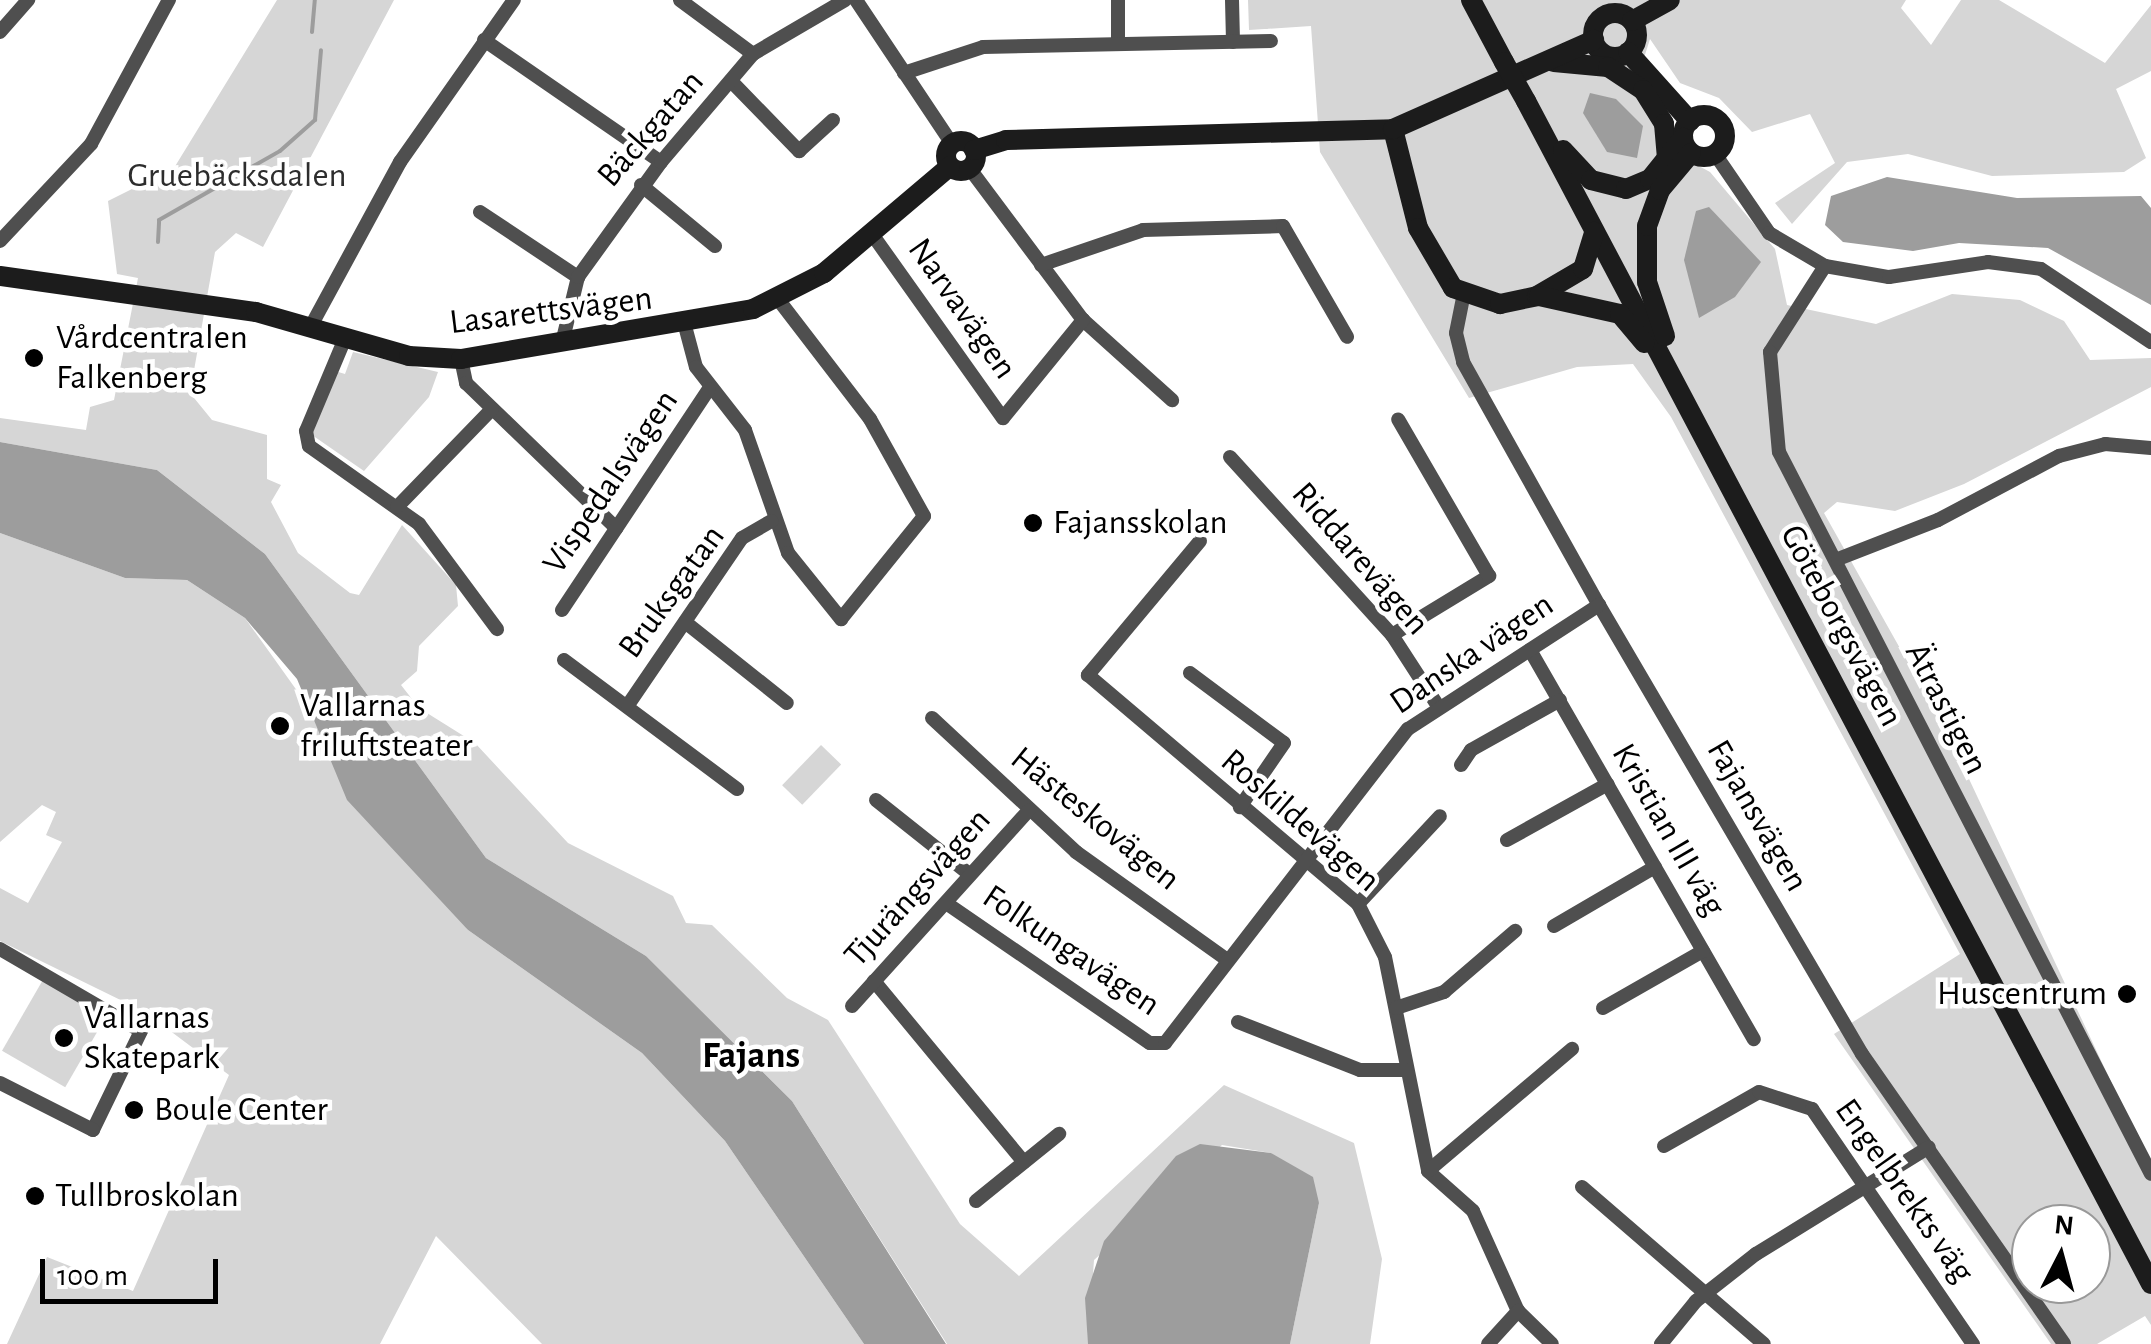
<!DOCTYPE html>
<html>
<head>
<meta charset="utf-8">
<style>
	body { margin:0 }
	#map { position:relative; width:2151px; height:1344px; overflow:hidden; background:#fff; font-family:"Alegreya Sans",sans-serif }
	div>[style] { position:absolute }
	[style*='--x'] { left:calc(var(--x)*1px); top:calc(var(--y)*1px); width:calc(var(--w)*1px); rotate:calc(var(--a)*1deg) }
	.green>* { inset:0; background:#d6d6d6; transform-origin:0 0 }
	.water>* { inset:0; background:#9d9d9d }
	.stream>* { height:4px; margin:-2px; padding:0 2px; transform-origin:2px; border-radius:2px; background:#9d9d9d }
	.street>* { height:14px; margin:-7px; padding:0 7px; transform-origin:7px; border-radius:7px; background:#4f4f4f }
	.secondary>* { height:20px; margin:-10px; padding:0 10px; transform-origin:10px; border-radius:10px; background:#1c1c1c }
	.secondary>.ring { margin:-10px; padding:0; box-sizing:content-box; background:none; border:20px solid #1c1c1c; border-radius:50% }
	.secondary-bridge>* { height:20px; margin:-10px; padding:0 10px; transform-origin:10px; border-radius:10px; background:#1c1c1c }
	.dots>* { width:28px; height:28px; translate:-50% -50%; box-sizing:border-box; border:5px solid #fff; border-radius:50% }
	span { translate:-50% -50%; white-space:nowrap; text-align:center; line-height:1.15; -webkit-text-stroke:9px #fff; paint-order:stroke }
	.street-label { font-size:35px; color:#000 }
	.park-label { font-size:35px; color:#2d2d2d }
	.poi-label { font-size:35px; color:#000 }
	.left { translate:0 -50%; text-align:left }
	.right { translate:-100% -50%; text-align:right }
	.neighbourhood-label { font-size:38px; color:#000; font-weight:700 }
	.north { position:absolute; left:2011px; top:1204px; width:100px; height:100px; box-sizing:border-box; background:#fff; border:2px solid #999; border-radius:50%; rotate:6deg; font-size:28px; font-weight:700; line-height:40px; text-align:center; color:#000 }
	.north::after { content:''; display:block; margin:auto; width:35px; height:45px; background:#000; clip-path:polygon(50% 0,100% 100%,50% 72%,0 100%) }
	.scale { position:absolute; left:40px; top:1259px; width:178px; height:45px; box-sizing:border-box; border:5px solid #000; border-top:0; padding-left:12px; font-size:30px; line-height:35px; white-space:nowrap; color:#000; -webkit-text-stroke:8px #fff; paint-order:stroke }
</style>
</head>
<body>
<div id="map">
	<div class="green">
		<div style="clip-path:polygon(277px 0,394px 0,263px 247px,236px 233px,215px 252px,190px 393px,212px 420px,267px 435px,267px 479px,281px 485px,271px 502px,298px 553px,350px 593px,359px 595px,402px 525px,456px 585px,458px 606px,419px 646px,417px 671px,401px 685px,419px 708px,475px 743px,568px 843px,673px 896px,686px 923px,712px 925px,787px 998px,828px 1020px,960px 1224px,1019px 1276px,1224px 1085px,1354px 1143px,1382px 1259px,1370px 1344px,1290px 1344px,1319px 1203px,1271px 1153px,1222px 1145px,1094px 1260px,1088px 1344px,947px 1344px,792px 1101px,646px 956px,486px 858px,265px 554px,157px 470px,0 442px,0 418px,86px 430px,90px 407px,114px 400px,138px 278px,117px 274px,108px 201px,174px 168px)"></div>
		<div style="clip-path:polygon(evenodd,1248px 0,1906px 0,1901px 8px,1931px 45px,1961px 0,1999px 0,2105px 63px,2151px 5px,2151px 71px,2116px 89px,2146px 158px,2124px 172px,1992px 176px,1908px 154px,1847px 162px,1792px 224px,1775px 203px,1835px 163px,1810px 114px,1752px 132px,1719px 98px,1680px 83px,1650px 39px,1644px 58px,1684px 158px,1710px 172px,1775px 249px,1787px 305px,1876px 324px,1952px 294px,2020px 300px,2064px 321px,2090px 360px,2151px 358px,2151px 387px,1964px 484px,1895px 511px,1837px 502px,1824px 513px,1947px 732px,2151px 1167px,2151px 1325px,2145px 1316px,2097px 1344px,2051px 1344px,1834px 1034px,1960px 954px,1671px 417px,1633px 364px,1577px 367px,1469px 398px,1320px 152px,1311px 26px,1249px 30px,1248px 0,2031px 1224px,2091px 1224px,2091px 1284px,2031px 1284px,2031px 1224px)"></div>
		<div style="clip-path:polygon(353px 352px,438px 372px,429px 397px,364px 471px,312px 435px,335px 371px,345px 374px)"></div>
		<div style="clip-path:polygon(0 533px,125px 578px,187px 580px,245px 618px,468px 930px,642px 1053px,725px 1141px,864px 1344px,542px 1344px,436px 1236px,380px 1344px,7px 1344px,47px 1257px,133px 1291px,229px 1075px,145px 1012px,0 941px,0 888px,28px 903px,62px 842px,46px 835px,56px 812px,42px 805px,0 842px)"></div>
		<div style="left:821px;top:745px;width:28px;height:56px;rotate:44deg"></div>
		<div style="left:44px;top:978px;width:73px;height:84px;rotate:30deg"></div>
	</div>
	<div class="water">
		<div style="clip-path:polygon(1590px 93px,1616px 99px,1643px 126px,1637px 158px,1607px 152px,1583px 113px)"></div>
		<div style="clip-path:polygon(1887px 177px,2017px 198px,2141px 196px,2151px 208px,2151px 305px,2048px 248px,1959px 243px,1913px 251px,1843px 242px,1825px 225px,1831px 196px)"></div>
		<div style="clip-path:polygon(1709px 207px,1761px 262px,1735px 297px,1699px 318px,1684px 260px,1696px 211px)"></div>
		<div style="clip-path:polygon(0 442px,157px 470px,265px 554px,486px 858px,646px 956px,792px 1101px,946px 1344px,864px 1344px,725px 1141px,642px 1053px,468px 930px,347px 800px,297px 679px,245px 618px,187px 580px,125px 578px,0 533px)"></div>
		<div style="clip-path:polygon(1200px 1144px,1271px 1153px,1313px 1177px,1319px 1203px,1290px 1344px,1088px 1344px,1085px 1298px,1104px 1241px,1176px 1156px)"></div>
	</div>
	<div class="stream">
		<div style="--x:312;--y:32;--w:32;--a:-85"></div>
		<div style="--x:158;--y:242;--w:22;--a:-87"></div>
		<div style="--x:159;--y:220;--w:139;--a:-29.7"></div>
		<div style="--x:280;--y:151;--w:47;--a:-41.5"></div>
		<div style="--x:315;--y:120;--w:70;--a:-85.1"></div>
	</div>
	<div class="street">
		<div style="--x:680;--y:0;--w:91;--a:36.5"></div>
		<div style="--x:856;--y:0;--w:173;--a:56.3"></div>
		<div style="--x:1118;--y:0;--w:43;--a:90"></div>
		<div style="--x:1232;--y:0;--w:42;--a:88.6"></div>
		<div style="--x:0;--y:32;--w:43;--a:-48.8"></div>
		<div style="--x:484;--y:40;--w:215;--a:34.6"></div>
		<div style="--x:904;--y:73;--w:83;--a:-18.2"></div>
		<div style="--x:983;--y:47;--w:288;--a:-1.2"></div>
		<div style="--x:731;--y:81;--w:98;--a:45.8"></div>
		<div style="--x:799;--y:151;--w:46;--a:-42.4"></div>
		<div style="--x:1715;--y:154;--w:96;--a:55.6"></div>
		<div style="--x:1769;--y:233;--w:65;--a:30.5"></div>
		<div style="--x:1825;--y:266;--w:65;--a:9.8"></div>
		<div style="--x:1889;--y:277;--w:100;--a:-8.6"></div>
		<div style="--x:1988;--y:262;--w:53;--a:7.5"></div>
		<div style="--x:2041;--y:269;--w:132;--a:33.6"></div>
		<div style="--x:970;--y:169;--w:189;--a:53.2"></div>
		<div style="--x:1083;--y:320;--w:120;--a:42"></div>
		<div style="--x:641;--y:185;--w:96;--a:39.5"></div>
		<div style="--x:480;--y:212;--w:118;--a:33.6"></div>
		<div style="--x:872;--y:234;--w:226;--a:54.6"></div>
		<div style="--x:1003;--y:418;--w:127;--a:-50.8"></div>
		<div style="--x:0;--y:241;--w:133;--a:-46.8"></div>
		<div style="--x:91;--y:144;--w:164;--a:-61.6"></div>
		<div style="--x:1041;--y:265;--w:108;--a:-18.9"></div>
		<div style="--x:1143;--y:230;--w:140;--a:-1.6"></div>
		<div style="--x:1283;--y:226;--w:128;--a:60"></div>
		<div style="--x:1825;--y:266;--w:102;--a:122.6"></div>
		<div style="--x:1770;--y:352;--w:100;--a:84.9"></div>
		<div style="--x:1779;--y:452;--w:812;--a:62.74"></div>
		<div style="--x:1464;--y:293;--w:41;--a:101.3"></div>
		<div style="--x:1456;--y:333;--w:30;--a:76"></div>
		<div style="--x:1463;--y:362;--w:278;--a:60.8"></div>
		<div style="--x:1599;--y:605;--w:520;--a:59.64"></div>
		<div style="--x:1862;--y:1054;--w:353;--a:55.1"></div>
		<div style="--x:311;--y:326;--w:187;--a:-61.5"></div>
		<div style="--x:400;--y:162;--w:198;--a:-54.9"></div>
		<div style="--x:685;--y:326;--w:42;--a:75"></div>
		<div style="--x:696;--y:367;--w:80;--a:52.1"></div>
		<div style="--x:745;--y:430;--w:130;--a:70.7"></div>
		<div style="--x:788;--y:553;--w:85;--a:51.2"></div>
		<div style="--x:841;--y:619;--w:132;--a:-51.1"></div>
		<div style="--x:924;--y:516;--w:111;--a:-119.1"></div>
		<div style="--x:870;--y:419;--w:151;--a:-127.5"></div>
		<div style="--x:346;--y:336;--w:103;--a:112.8"></div>
		<div style="--x:306;--y:431;--w:15;--a:79"></div>
		<div style="--x:309;--y:446;--w:135;--a:35.3"></div>
		<div style="--x:419;--y:524;--w:131;--a:53.4"></div>
		<div style="--x:562;--y:343;--w:68;--a:-76.4"></div>
		<div style="--x:578;--y:277;--w:142;--a:-54.2"></div>
		<div style="--x:661;--y:162;--w:142;--a:-49.6"></div>
		<div style="--x:753;--y:54;--w:107;--a:-30.4"></div>
		<div style="--x:461;--y:359;--w:25;--a:78"></div>
		<div style="--x:466;--y:383;--w:209;--a:44"></div>
		<div style="--x:1230;--y:457;--w:241;--a:47.7"></div>
		<div style="--x:1392;--y:635;--w:85;--a:57.1"></div>
		<div style="--x:397;--y:507;--w:136;--a:-45.9"></div>
		<div style="--x:1200;--y:541;--w:175;--a:129.9"></div>
		<div style="--x:1088;--y:675;--w:354;--a:40.3"></div>
		<div style="--x:1358;--y:904;--w:59;--a:63"></div>
		<div style="--x:1385;--y:957;--w:218;--a:78.6"></div>
		<div style="--x:1838;--y:559;--w:107;--a:-21.3"></div>
		<div style="--x:1938;--y:520;--w:137;--a:-27.9"></div>
		<div style="--x:2059;--y:456;--w:48;--a:-14.6"></div>
		<div style="--x:2105;--y:444;--w:46;--a:5"></div>
		<div style="--x:562;--y:610;--w:265;--a:-56.4"></div>
		<div style="--x:685;--y:622;--w:130;--a:38.5"></div>
		<div style="--x:1392;--y:635;--w:114;--a:-31.3"></div>
		<div style="--x:1489;--y:576;--w:181;--a:-120.1"></div>
		<div style="--x:1530;--y:650;--w:449;--a:60.1"></div>
		<div style="--x:564;--y:660;--w:216;--a:36.7"></div>
		<div style="--x:1190;--y:673;--w:117;--a:36.7"></div>
		<div style="--x:1284;--y:743;--w:78;--a:124.5"></div>
		<div style="--x:628;--y:705;--w:202;--a:-55.7"></div>
		<div style="--x:742;--y:538;--w:34;--a:-30"></div>
		<div style="--x:932;--y:718;--w:197;--a:42.9"></div>
		<div style="--x:1076;--y:852;--w:184;--a:35.5"></div>
		<div style="--x:1461;--y:765;--w:18;--a:-56"></div>
		<div style="--x:1471;--y:750;--w:102;--a:-29.3"></div>
		<div style="--x:876;--y:800;--w:119;--a:38.5"></div>
		<div style="--x:1507;--y:840;--w:115;--a:-29"></div>
		<div style="--x:946;--y:903;--w:247;--a:34.5"></div>
		<div style="--x:1150;--y:1043;--w:15;--a:0"></div>
		<div style="--x:1165;--y:1043;--w:397;--a:-52.3"></div>
		<div style="--x:1408;--y:729;--w:228;--a:-33"></div>
		<div style="--x:1358;--y:904;--w:120;--a:-47"></div>
		<div style="--x:1554;--y:926;--w:117;--a:-30.3"></div>
		<div style="--x:0;--y:949;--w:163;--a:30.2"></div>
		<div style="--x:141;--y:1031;--w:110;--a:115.9"></div>
		<div style="--x:93;--y:1130;--w:104;--a:-153.2"></div>
		<div style="--x:874;--y:981;--w:235;--a:50.4"></div>
		<div style="--x:852;--y:1006;--w:263;--a:-47.9"></div>
		<div style="--x:1396;--y:1008;--w:51;--a:-18.4"></div>
		<div style="--x:1444;--y:992;--w:94;--a:-40.7"></div>
		<div style="--x:1603;--y:1008;--w:115;--a:-29.7"></div>
		<div style="--x:1238;--y:1022;--w:131;--a:21.5"></div>
		<div style="--x:1360;--y:1070;--w:46;--a:0"></div>
		<div style="--x:1664;--y:1146;--w:109;--a:-29.6"></div>
		<div style="--x:1759;--y:1092;--w:56;--a:17.8"></div>
		<div style="--x:1812;--y:1109;--w:285;--a:55.6"></div>
		<div style="--x:1428;--y:1171;--w:60;--a:41.6"></div>
		<div style="--x:1473;--y:1211;--w:110;--a:65.8"></div>
		<div style="--x:1518;--y:1311;--w:47;--a:44.1"></div>
		<div style="--x:1428;--y:1171;--w:189;--a:-40.3"></div>
		<div style="--x:1582;--y:1187;--w:240;--a:40.8"></div>
		<div style="--x:976;--y:1201;--w:107;--a:-38.9"></div>
		<div style="--x:1488;--y:1344;--w:45;--a:-47.7"></div>
		<div style="--x:1661;--y:1344;--w:55;--a:-50.9"></div>
		<div style="--x:1696;--y:1301;--w:76;--a:-38.1"></div>
		<div style="--x:1756;--y:1254;--w:203;--a:-31.7"></div>
	</div>
	<div class="secondary">
		<div style="--x:1471;--y:0;--w:70;--a:62"></div>
		<div class="ring" style="left:1593px;top:13px;width:24px;height:24px"></div>
		<div style="--x:1632;--y:21;--w:43;--a:-28.9"></div>
		<div style="--x:1628;--y:52;--w:93;--a:48.1"></div>
		<div style="--x:1554;--y:62;--w:54;--a:5.3"></div>
		<div style="--x:1608;--y:67;--w:42;--a:33.3"></div>
		<div style="--x:1643;--y:90;--w:40;--a:58"></div>
		<div style="--x:1664;--y:124;--w:36;--a:85"></div>
		<div style="--x:1526;--y:101;--w:1338;--a:62.15"></div>
		<div class="ring" style="left:1683px;top:115px;width:22px;height:22px"></div>
		<div style="--x:1393;--y:129;--w:102;--a:75.8"></div>
		<div style="--x:1418;--y:228;--w:69;--a:59.7"></div>
		<div style="--x:1453;--y:288;--w:50;--a:18.8"></div>
		<div style="--x:1500;--y:304;--w:38;--a:-12"></div>
		<div style="--x:1537;--y:296;--w:53;--a:-30.4"></div>
		<div style="--x:1583;--y:269;--w:39;--a:-73"></div>
		<div class="ring" style="left:946px;top:141px;width:10px;height:10px"></div>
		<div style="--x:974;--y:150;--w:34;--a:-17"></div>
		<div style="--x:1006;--y:140;--w:387;--a:-1.6"></div>
		<div style="--x:1393;--y:129;--w:220;--a:-23.9"></div>
		<div style="--x:1563;--y:150;--w:41;--a:47"></div>
		<div style="--x:1591;--y:180;--w:36;--a:14"></div>
		<div style="--x:1626;--y:189;--w:26;--a:-23"></div>
		<div style="--x:1650;--y:179;--w:53;--a:-51.2"></div>
		<div style="--x:0;--y:276;--w:259;--a:8"></div>
		<div style="--x:256;--y:312;--w:159;--a:16"></div>
		<div style="--x:409;--y:356;--w:52;--a:3.3"></div>
		<div style="--x:461;--y:359;--w:296;--a:-9.7"></div>
		<div style="--x:753;--y:309;--w:80;--a:-26.9"></div>
		<div style="--x:824;--y:273;--w:165;--a:-40.3"></div>
		<div style="--x:1539;--y:296;--w:83;--a:12.5"></div>
		<div style="--x:1620;--y:314;--w:38;--a:50"></div>
		<div style="--x:1665;--y:336;--w:57;--a:-108.4"></div>
		<div style="--x:1647;--y:282;--w:56;--a:-90"></div>
		<div style="--x:1647;--y:226;--w:38;--a:-70"></div>
		<div style="--x:1660;--y:190;--w:48;--a:-50"></div>
	</div>
	<div class="secondary-bridge">
		<div style="--x:1504;--y:62;--w:45;--a:60.6"></div>
	</div>
	<div class="dots">
		<div style="left:34px;top:358px;background:#000"></div>
		<div style="left:1033px;top:523px;background:#000"></div>
		<div style="left:280px;top:726px;background:#000"></div>
		<div style="left:2127px;top:994px;background:#000"></div>
		<div style="left:64px;top:1038px;background:#000"></div>
		<div style="left:134px;top:1110px;background:#000"></div>
		<div style="left:35px;top:1196px;background:#000"></div>
	</div>
	<div class="street-label">
		<span style="left:651px;top:129px;rotate:-49deg">Bäckgatan</span>
		<span style="left:962px;top:309px;rotate:55deg">Narvavägen</span>
		<span style="left:551px;top:311px;rotate:-7deg">Lasarettsvägen</span>
		<span style="left:611px;top:482px;rotate:-56deg">Vispedalsvägen</span>
		<span style="left:1360px;top:559px;rotate:49deg">Riddarevägen</span>
		<span style="left:672px;top:592px;rotate:-54deg">Bruksgatan</span>
		<span style="left:1841px;top:626px;rotate:62deg">Göteborgsvägen</span>
		<span style="left:1472px;top:654px;rotate:-34deg">Danska vägen</span>
		<span style="left:1946px;top:709px;rotate:63deg">Ätrastigen</span>
		<span style="left:1757px;top:816px;rotate:60deg">Fajansvägen</span>
		<span style="left:1095px;top:819px;rotate:39deg">Hästeskovägen</span>
		<span style="left:1300px;top:821px;rotate:41deg">Roskildevägen</span>
		<span style="left:1668px;top:830px;rotate:60deg">Kristian III väg</span>
		<span style="left:918px;top:888px;rotate:-48deg">Tjurängsvägen</span>
		<span style="left:1071px;top:951px;rotate:34deg">Folkungavägen</span>
		<span style="left:1904px;top:1191px;rotate:55deg">Engelbrekts väg</span>
	</div>
	<div class="park-label">
		<span style="left:237px;top:176px">Gruebäcksdalen</span>
	</div>
	<div class="poi-label">
		<span class="left" style="left:56px;top:358px">Vårdcentralen<br>Falkenberg</span>
		<span class="left" style="left:1053px;top:523px">Fajansskolan</span>
		<span class="left" style="left:300px;top:726px">Vallarnas<br>friluftsteater</span>
		<span class="right" style="left:2107px;top:994px">Huscentrum</span>
		<span class="left" style="left:84px;top:1038px">Vallarnas<br>Skatepark</span>
		<span class="left" style="left:154px;top:1110px">Boule Center</span>
		<span class="left" style="left:55px;top:1196px">Tullbroskolan</span>
	</div>
	<div class="neighbourhood-label">
		<span style="left:751px;top:1057px">Fajans</span>
	</div>
	<div class="north">N</div>
	<div class="scale">100 m</div>
</div>
</body>
</html>
